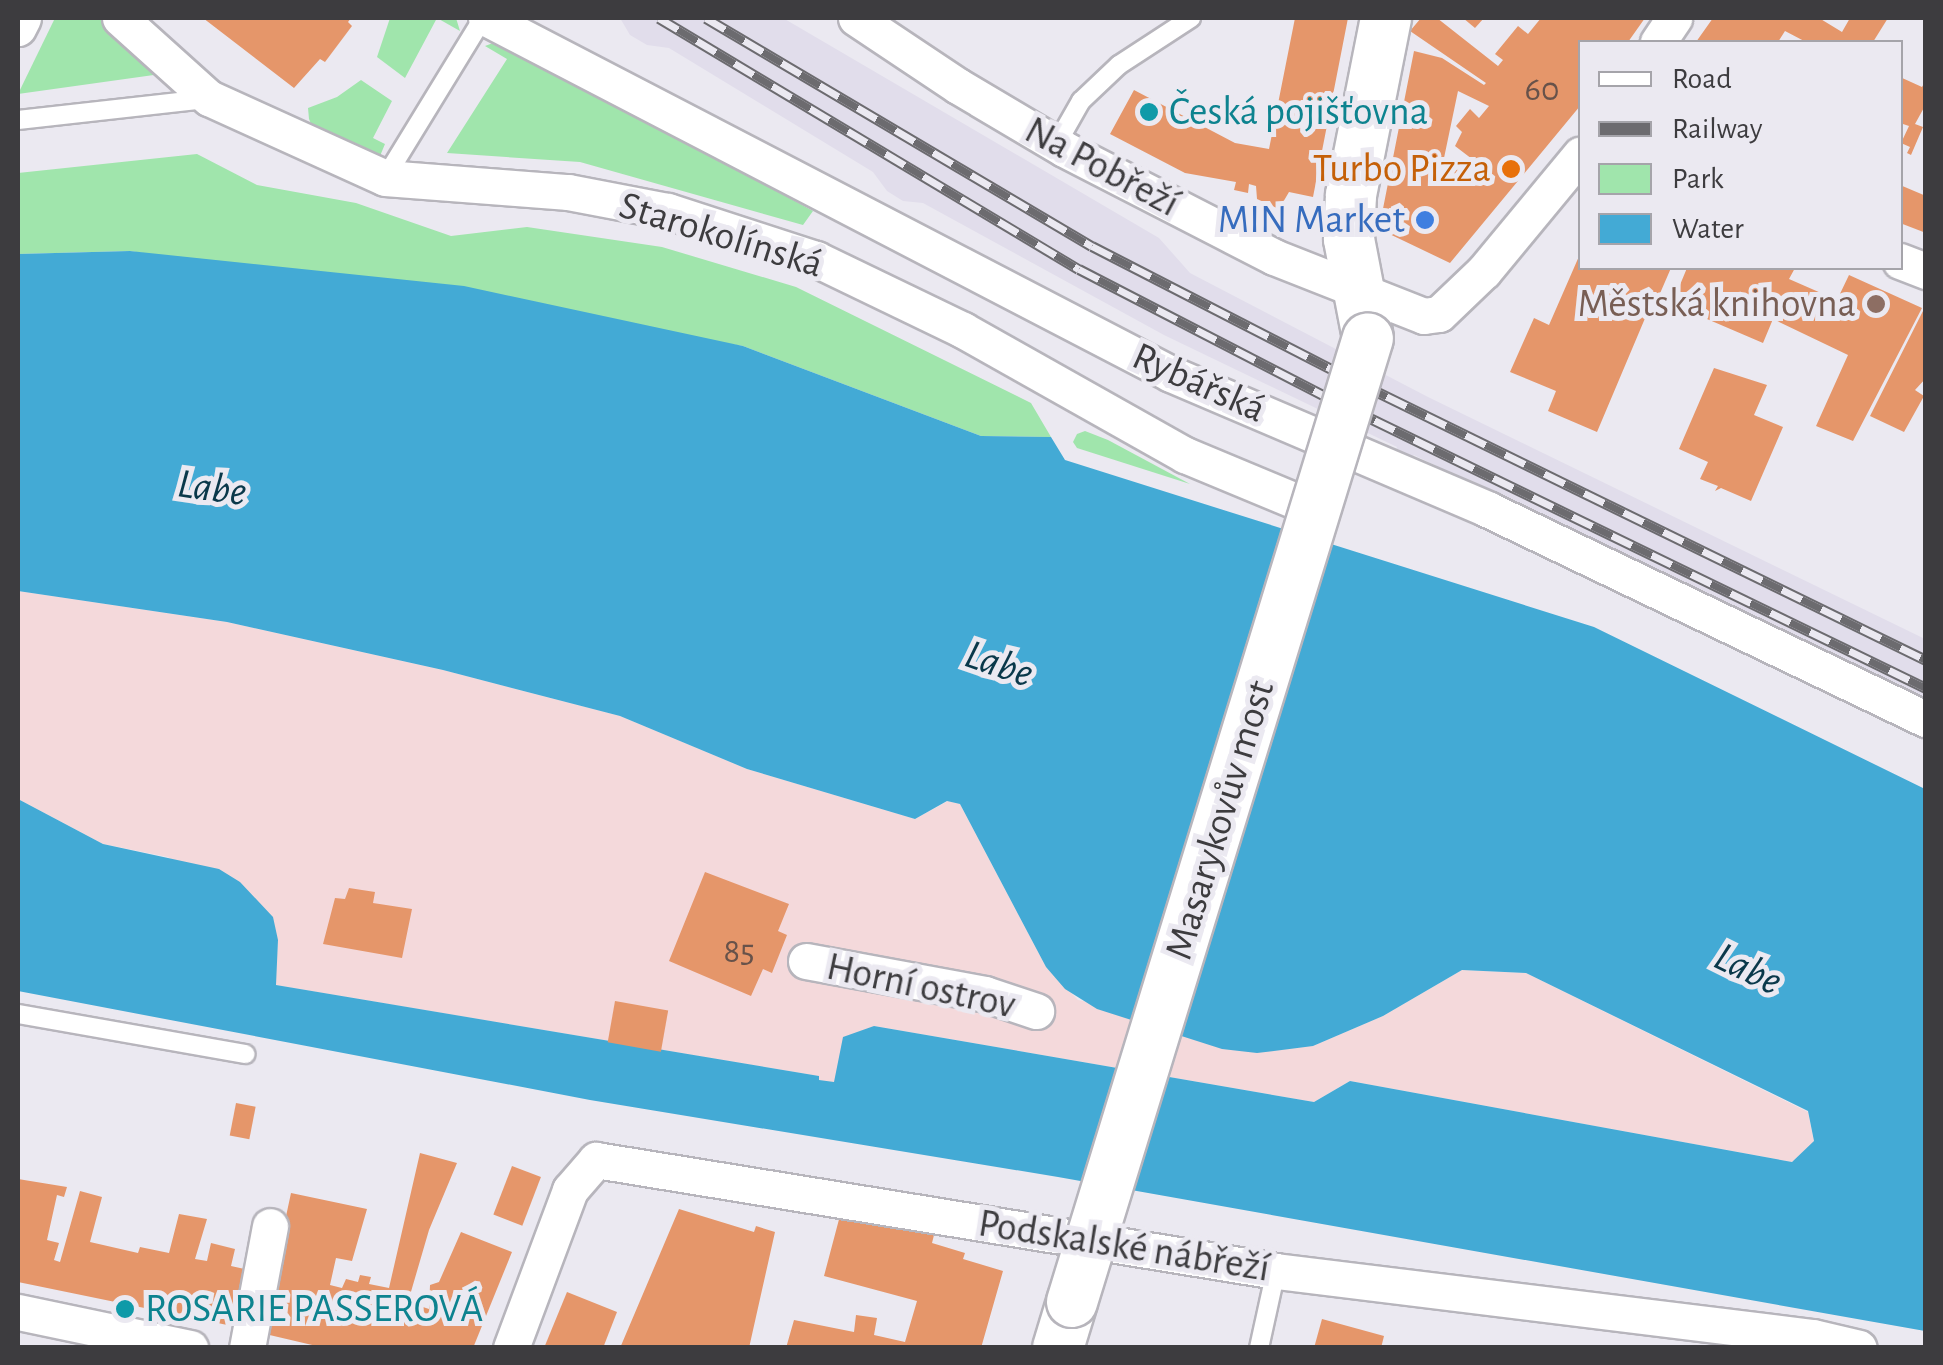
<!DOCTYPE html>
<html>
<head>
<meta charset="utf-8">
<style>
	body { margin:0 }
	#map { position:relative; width:1943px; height:1365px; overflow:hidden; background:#ebe9f1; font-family:"Alegreya Sans",sans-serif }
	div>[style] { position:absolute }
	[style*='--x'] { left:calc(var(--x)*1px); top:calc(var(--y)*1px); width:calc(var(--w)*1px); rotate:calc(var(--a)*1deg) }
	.built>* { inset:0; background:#e1ddeb }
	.industrial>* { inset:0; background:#f4d9db }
	.green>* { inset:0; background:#a0e5ac }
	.water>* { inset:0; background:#43aad5 }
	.building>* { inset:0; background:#e5966a; transform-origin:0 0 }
	.roads { filter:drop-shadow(2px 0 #b7b5bc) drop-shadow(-2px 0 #b7b5bc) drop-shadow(0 2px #b7b5bc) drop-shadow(0 -2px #b7b5bc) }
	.lane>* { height:18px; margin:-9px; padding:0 9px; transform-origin:9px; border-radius:9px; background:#fff }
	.street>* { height:35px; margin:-17.5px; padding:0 17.5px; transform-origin:17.5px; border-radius:17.5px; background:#fff }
	.secondary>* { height:50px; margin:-25px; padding:0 25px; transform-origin:25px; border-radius:25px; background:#fff }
	.rail>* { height:11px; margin-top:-5.5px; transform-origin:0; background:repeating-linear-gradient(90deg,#ebe9f1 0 22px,#6c6b6f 0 44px); box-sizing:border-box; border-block:2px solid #6c6b6f }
	.bridges { filter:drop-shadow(2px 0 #b7b5bc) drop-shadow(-2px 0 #b7b5bc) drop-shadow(0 2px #b7b5bc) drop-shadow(0 -2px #b7b5bc) }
	.secondary-bridge>* { height:50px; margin:-25px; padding:0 25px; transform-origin:25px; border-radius:25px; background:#fff }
	.dots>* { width:28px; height:28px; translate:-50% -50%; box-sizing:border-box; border:5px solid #ebe9f1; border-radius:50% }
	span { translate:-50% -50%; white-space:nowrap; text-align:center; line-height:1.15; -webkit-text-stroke:10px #ebe9f1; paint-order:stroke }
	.number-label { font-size:35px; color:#67524a }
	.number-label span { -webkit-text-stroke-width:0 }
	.culture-label { font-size:40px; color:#0d838f }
	.left { translate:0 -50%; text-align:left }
	.street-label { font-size:40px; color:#3d3c3f }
	.food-label { font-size:40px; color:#c56008 }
	.right { translate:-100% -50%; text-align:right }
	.shop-label { font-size:40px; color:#366cbe }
	.education-label { font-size:40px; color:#785e54 }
	.water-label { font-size:42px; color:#0a384a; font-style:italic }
	.frame { position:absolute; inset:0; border:20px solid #3d3c3f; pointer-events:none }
	.legend { position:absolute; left:1578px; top:40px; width:325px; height:230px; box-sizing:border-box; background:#ebe9f1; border:2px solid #a5a4aa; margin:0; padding:12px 18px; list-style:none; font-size:30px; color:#3d3c3f }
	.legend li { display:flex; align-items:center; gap:20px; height:50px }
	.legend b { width:50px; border:2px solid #a5a4aa }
</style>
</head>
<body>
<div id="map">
	<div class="built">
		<div style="clip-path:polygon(620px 18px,783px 18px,1159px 238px,1190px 273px,1428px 397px,1925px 639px,1925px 705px,1414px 455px,1409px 461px,1395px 454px,1397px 447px,1164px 335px,923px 203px,903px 201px,887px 191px,873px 172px,669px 48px,647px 45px,630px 35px)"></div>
	</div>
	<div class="industrial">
		<div style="clip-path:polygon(18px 591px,227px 622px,443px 670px,620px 716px,747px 769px,915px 819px,948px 801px,960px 804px,1046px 967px,1078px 1000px,1313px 1046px,1383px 1016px,1462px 970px,1526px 973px,1808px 1112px,1814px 1142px,1792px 1162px,1350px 1081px,1314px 1102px,874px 1026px,835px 1083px,818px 1080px,818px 1076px,275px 985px,278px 940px,168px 857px,103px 844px,18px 799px)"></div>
	</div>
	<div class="green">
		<div style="clip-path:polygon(55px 18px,101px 18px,168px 73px,18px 94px)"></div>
		<div style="clip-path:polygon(390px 18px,456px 18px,460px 31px,437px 18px,405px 78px,377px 57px)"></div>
		<div style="clip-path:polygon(501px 40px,813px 211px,803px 225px,580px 162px,447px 153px,507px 59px,485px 46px)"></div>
		<div style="clip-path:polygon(361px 80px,392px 101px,373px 138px,385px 144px,380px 156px,344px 147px,314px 131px,309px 119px,308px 108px,337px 97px)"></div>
		<div style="clip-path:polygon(197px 154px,257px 185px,356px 203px,451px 236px,527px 227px,662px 247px,796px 287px,1031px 403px,1051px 437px,981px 436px,743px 346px,130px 251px,18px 254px,18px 173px)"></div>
		<div style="clip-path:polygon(1085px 431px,1108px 440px,1190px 484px,1077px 448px,1073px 442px,1077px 434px)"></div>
	</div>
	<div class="water">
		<div style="clip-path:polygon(130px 251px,464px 286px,743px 346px,981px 436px,1051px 437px,1065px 460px,1594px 627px,1925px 789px,1925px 1331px,1058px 1177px,590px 1100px,18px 991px,18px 799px,103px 844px,219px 869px,240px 882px,273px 917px,278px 940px,276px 985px,819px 1076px,819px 1080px,834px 1082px,843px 1037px,874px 1026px,1314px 1102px,1350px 1081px,1792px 1162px,1814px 1141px,1808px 1111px,1526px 973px,1462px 970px,1383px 1016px,1313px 1046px,1257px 1053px,1222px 1049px,1097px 1009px,1065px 989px,1046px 967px,960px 804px,947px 801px,915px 819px,747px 769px,620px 716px,443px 670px,227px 622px,18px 591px,18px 254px)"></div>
	</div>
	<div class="building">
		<div style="clip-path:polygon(203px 18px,351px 18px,348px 22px,352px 26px,325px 62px,320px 59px,294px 88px)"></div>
		<div style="clip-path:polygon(1295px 18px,1348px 18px,1313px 197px,1289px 192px,1279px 209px,1257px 199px,1256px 186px,1249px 184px,1248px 193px,1234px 190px,1236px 182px,1185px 173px,1110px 134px,1134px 90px,1235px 143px,1269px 149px)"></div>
		<div style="clip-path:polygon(evenodd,1421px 18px,1437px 18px,1498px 66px,1503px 60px,1495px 54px,1518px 26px,1528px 34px,1541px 18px,1645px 18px,1628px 42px,1580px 42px,1580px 106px,1450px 263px,1379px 229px,1414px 51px,1442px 58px,1484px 85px,1486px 83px,1410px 31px,1421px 18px,1458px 91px,1489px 106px,1479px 118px,1470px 109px,1456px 126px,1462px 132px,1455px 146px,1472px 159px,1465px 167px,1444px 158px,1458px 91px)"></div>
		<div style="clip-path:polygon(1463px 18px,1484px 18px,1475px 28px)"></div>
		<div style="clip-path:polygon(1713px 18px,1819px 18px,1842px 32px,1850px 18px,1888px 18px,1873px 42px,1806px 42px,1785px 31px,1778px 42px,1696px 42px)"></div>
		<div style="clip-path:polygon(1900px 77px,1922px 87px,1926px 80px,1926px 104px,1915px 124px,1923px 127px,1911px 155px,1907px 153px,1910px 147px,1901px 143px,1909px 126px,1900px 123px)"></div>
		<div style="clip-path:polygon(1900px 185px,1926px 196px,1926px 233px,1900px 223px)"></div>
		<div style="clip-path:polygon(1580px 254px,1580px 268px,1671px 268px,1658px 298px,1654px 297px,1597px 432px,1548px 411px,1556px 391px,1510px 372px,1534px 318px,1549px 325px)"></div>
		<div style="clip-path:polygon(1687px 268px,1795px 268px,1789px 279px,1837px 300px,1849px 275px,1922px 308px,1853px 441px,1816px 426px,1848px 355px,1773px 319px,1763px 343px,1672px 304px)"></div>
		<div style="clip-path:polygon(1926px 305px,1926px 378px,1915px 390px,1924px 396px,1904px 432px,1870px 416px)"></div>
		<div style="clip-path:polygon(1714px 368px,1767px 385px,1754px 415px,1783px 427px,1751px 501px,1721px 488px,1715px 491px,1718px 486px,1700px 479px,1708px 462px,1679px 449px)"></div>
		<div style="clip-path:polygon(705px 872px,789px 904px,778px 931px,787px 935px,772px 973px,763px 969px,751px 996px,669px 961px)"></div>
		<div style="clip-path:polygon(349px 888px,375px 892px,373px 903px,412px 909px,402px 958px,323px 944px,335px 898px,345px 899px)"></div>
		<div style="left:615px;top:1001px;width:54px;height:42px;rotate:10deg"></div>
		<div style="left:236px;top:1103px;width:20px;height:33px;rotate:11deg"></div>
		<div style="clip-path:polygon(420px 1153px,457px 1163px,429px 1230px,408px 1302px,429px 1309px,430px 1285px,439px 1282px,461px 1232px,512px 1252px,473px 1348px,325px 1348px,261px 1333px,291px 1193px,367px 1209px,352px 1261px,336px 1258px,330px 1285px,342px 1288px,346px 1279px,358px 1282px,360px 1275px,371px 1277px,369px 1284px,389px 1288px)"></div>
		<div style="left:512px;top:1166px;width:31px;height:52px;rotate:21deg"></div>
		<div style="clip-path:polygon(18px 1179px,67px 1187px,64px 1197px,57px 1195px,47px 1240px,59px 1243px,54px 1260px,60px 1262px,80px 1191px,102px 1197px,90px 1242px,138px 1253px,140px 1247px,169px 1253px,179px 1214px,207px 1219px,195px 1259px,207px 1261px,211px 1243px,235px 1249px,231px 1266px,249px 1270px,237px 1327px,18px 1282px)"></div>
		<div style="clip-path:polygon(842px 1208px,934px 1235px,932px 1243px,965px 1253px,963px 1259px,1003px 1271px,981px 1348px,786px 1348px,794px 1320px,854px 1332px,856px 1315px,877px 1318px,874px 1335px,905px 1342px,917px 1301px,824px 1276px)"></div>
		<div style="clip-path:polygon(679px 1209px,754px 1232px,756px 1226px,775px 1232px,749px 1348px,620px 1348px)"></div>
		<div style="clip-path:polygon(567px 1292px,617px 1312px,603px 1348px,544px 1348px)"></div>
		<div style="clip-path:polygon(1322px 1319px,1384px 1336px,1381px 1348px,1314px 1348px)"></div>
	</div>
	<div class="roads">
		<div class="lane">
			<div style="--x:18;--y:120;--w:189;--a:-6.4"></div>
			<div style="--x:1056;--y:145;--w:51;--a:-60.4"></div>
			<div style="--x:1081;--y:101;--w:52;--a:-43.5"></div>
			<div style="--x:1119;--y:65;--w:86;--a:-33.1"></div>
			<div style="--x:385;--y:178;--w:188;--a:-58.5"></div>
			<div style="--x:18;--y:1014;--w:231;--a:10"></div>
			<div style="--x:1259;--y:1348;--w:79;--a:-77.6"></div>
		</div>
		<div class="street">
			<div style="--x:120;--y:18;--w:120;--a:42"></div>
			<div style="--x:209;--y:98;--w:193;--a:24.4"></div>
			<div style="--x:385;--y:178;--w:184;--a:4.4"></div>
			<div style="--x:568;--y:192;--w:102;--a:10.8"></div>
			<div style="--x:668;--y:211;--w:156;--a:18"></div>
			<div style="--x:816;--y:259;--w:163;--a:25.8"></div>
			<div style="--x:963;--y:330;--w:255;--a:29.4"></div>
			<div style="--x:1185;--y:455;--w:141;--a:22.6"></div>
			<div style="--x:486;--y:18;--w:772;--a:27.46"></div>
			<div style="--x:1171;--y:374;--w:344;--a:23.1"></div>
			<div style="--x:1487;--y:509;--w:487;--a:25.6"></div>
			<div style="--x:856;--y:18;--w:123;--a:33.7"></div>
			<div style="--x:958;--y:86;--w:123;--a:30.7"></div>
			<div style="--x:1064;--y:149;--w:236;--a:27.2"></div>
			<div style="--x:1274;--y:257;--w:161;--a:21.5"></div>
			<div style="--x:1424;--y:316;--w:15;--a:-8"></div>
			<div style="--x:1439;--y:314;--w:62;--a:-43.7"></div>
			<div style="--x:1484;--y:271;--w:151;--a:-50.4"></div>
			<div style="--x:18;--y:28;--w:11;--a:-63"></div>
			<div style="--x:1658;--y:42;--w:29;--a:-56"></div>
			<div style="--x:1900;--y:261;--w:28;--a:21"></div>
			<div style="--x:806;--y:961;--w:182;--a:10.4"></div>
			<div style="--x:985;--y:994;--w:54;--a:18.4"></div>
			<div style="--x:18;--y:1312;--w:176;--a:11.8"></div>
			<div style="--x:247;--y:1348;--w:124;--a:-79.3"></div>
			<div style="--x:511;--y:1348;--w:169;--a:-69.5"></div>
			<div style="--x:570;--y:1190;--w:40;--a:-49"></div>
			<div style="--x:596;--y:1160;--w:689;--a:9.27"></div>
			<div style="--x:1276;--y:1271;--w:541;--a:7.01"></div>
			<div style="--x:1813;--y:1337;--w:47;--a:13.4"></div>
		</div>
		<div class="secondary">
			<div style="--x:1368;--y:338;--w:101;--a:-100.9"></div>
			<div style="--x:1349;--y:239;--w:44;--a:-87.4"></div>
			<div style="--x:1351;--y:195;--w:180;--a:-78.8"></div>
			<div style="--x:1058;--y:1348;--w:48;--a:-73.1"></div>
		</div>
	</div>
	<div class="rail">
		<div style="--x:659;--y:18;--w:489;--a:30.9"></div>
		<div style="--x:1079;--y:269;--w:288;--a:27.3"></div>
		<div style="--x:1335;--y:401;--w:657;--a:25.9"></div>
		<div style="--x:706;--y:18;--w:448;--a:30.6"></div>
		<div style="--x:1092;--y:246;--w:287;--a:27.2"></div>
		<div style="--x:1347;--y:377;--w:644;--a:26.05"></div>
	</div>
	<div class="bridges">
		<div class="secondary-bridge">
			<div style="--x:1072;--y:1302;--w:1008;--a:-72.93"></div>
		</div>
	</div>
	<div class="dots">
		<div style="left:1149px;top:112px;background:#0f9aa8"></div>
		<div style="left:1511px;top:169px;background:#e8710a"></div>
		<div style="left:1425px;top:220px;background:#3f7fe0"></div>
		<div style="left:1876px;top:304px;background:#8d6e63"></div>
		<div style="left:125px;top:1309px;background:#0f9aa8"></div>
	</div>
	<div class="number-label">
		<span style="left:1542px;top:90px">60</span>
		<span style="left:739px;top:952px">85</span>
	</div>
	<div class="culture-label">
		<span class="left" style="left:1169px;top:112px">Česká pojišťovna</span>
		<span class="left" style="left:145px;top:1309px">ROSARIE PASSEROVÁ</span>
	</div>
	<div class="street-label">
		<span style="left:1102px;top:167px;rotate:28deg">Na Pobřeží</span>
		<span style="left:721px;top:235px;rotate:17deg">Starokolínská</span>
		<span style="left:1199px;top:383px;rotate:24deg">Rybářská</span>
		<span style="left:1220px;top:820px;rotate:-73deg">Masarykovův most</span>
		<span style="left:921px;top:986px;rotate:12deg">Horní ostrov</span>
		<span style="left:1124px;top:1246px;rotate:9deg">Podskalské nábřeží</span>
	</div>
	<div class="food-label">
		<span class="right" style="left:1491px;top:169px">Turbo Pizza</span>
	</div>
	<div class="shop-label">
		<span class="right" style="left:1405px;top:220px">MIN Market</span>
	</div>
	<div class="education-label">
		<span class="right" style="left:1856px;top:304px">Městská knihovna</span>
	</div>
	<div class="water-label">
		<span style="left:212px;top:488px;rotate:8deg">Labe</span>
		<span style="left:999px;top:664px;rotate:19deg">Labe</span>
		<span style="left:1748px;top:969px;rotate:26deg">Labe</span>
	</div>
	<div class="frame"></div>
	<ul class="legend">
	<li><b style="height:12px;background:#fff"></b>Road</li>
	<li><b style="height:12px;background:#6c6b6f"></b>Railway</li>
	<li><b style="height:28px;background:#a0e5ac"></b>Park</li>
	<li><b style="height:28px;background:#43aad5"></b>Water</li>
	</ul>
</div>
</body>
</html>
